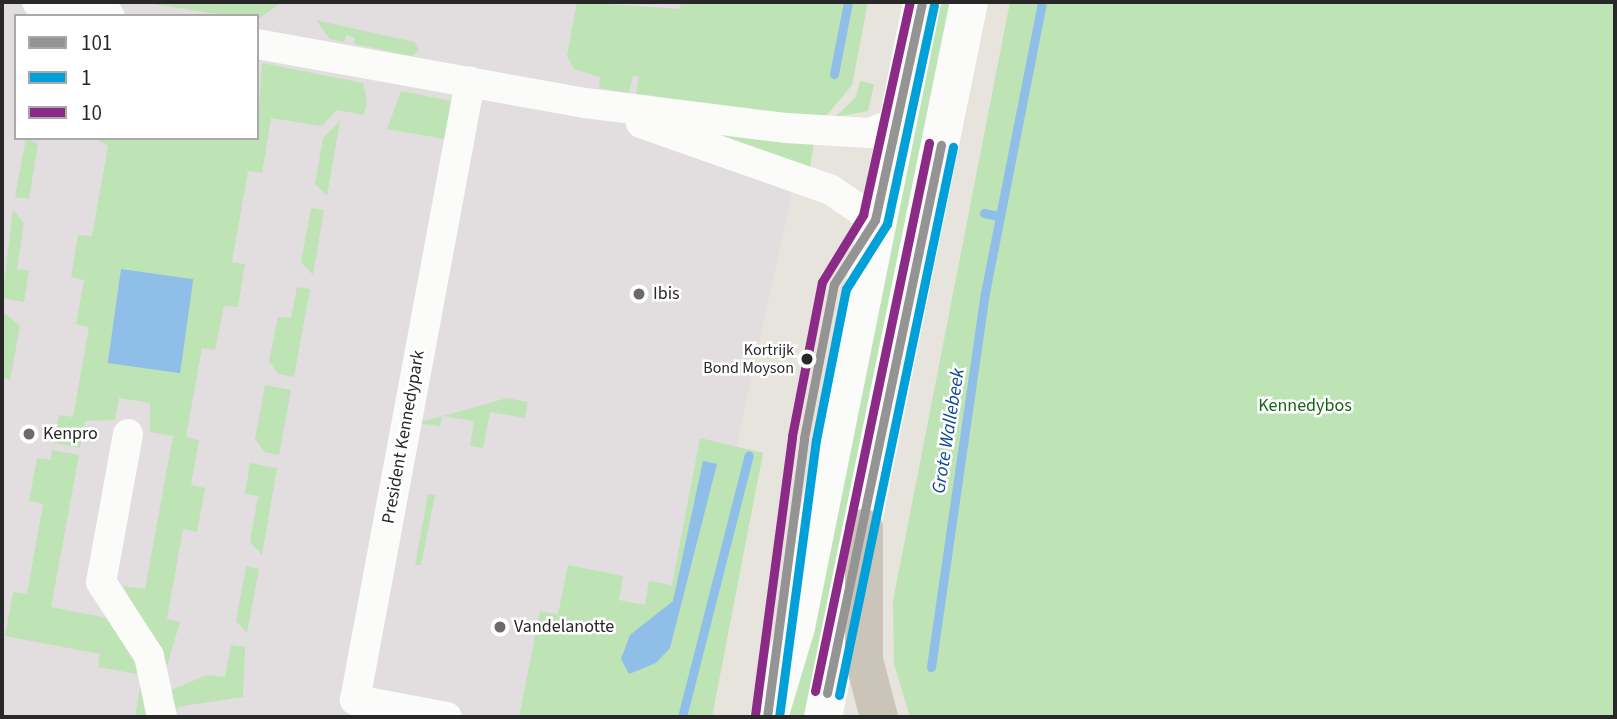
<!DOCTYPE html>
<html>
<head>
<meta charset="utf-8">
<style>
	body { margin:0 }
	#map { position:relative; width:1617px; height:719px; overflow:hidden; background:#e6e4dd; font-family:"Source Sans 3",sans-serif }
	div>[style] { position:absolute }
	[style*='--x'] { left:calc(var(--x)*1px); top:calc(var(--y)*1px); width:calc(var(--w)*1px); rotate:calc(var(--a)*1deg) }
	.industrial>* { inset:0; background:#e2dee0 }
	.green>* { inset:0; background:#bee3b5 }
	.water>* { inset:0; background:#8fbee9; transform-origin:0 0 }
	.stream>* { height:9px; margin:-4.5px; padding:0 4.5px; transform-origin:4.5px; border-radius:4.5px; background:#8fbee9 }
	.street>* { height:30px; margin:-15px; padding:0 15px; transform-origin:15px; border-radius:15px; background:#fbfbfa }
	.secondary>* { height:38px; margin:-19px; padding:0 19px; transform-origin:19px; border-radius:19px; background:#fbfbfa }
	.highway>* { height:38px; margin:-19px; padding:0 19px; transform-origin:19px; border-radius:19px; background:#cbc4b8 }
	.bus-1>* { height:9px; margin:-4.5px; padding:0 4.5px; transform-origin:4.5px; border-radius:4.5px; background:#949494 }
	.bus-2>* { height:9px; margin:-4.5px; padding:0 4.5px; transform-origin:4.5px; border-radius:4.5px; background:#02a0d9 }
	.bus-3>* { height:9px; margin:-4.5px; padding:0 4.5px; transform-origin:4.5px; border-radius:4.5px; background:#8c2b87 }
	.dots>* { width:19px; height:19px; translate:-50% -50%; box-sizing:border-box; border:4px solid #fff; border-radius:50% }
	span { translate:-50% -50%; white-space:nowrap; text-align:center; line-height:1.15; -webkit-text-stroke:5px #fff; paint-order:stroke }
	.bus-label { font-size:16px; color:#282828 }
	.right { translate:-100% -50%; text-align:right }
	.poi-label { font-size:18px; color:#282828 }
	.left { translate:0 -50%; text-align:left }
	.park-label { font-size:18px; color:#19631a }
	.street-label { font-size:18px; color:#282828 }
	.water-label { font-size:19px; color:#0d4896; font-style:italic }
	.frame { position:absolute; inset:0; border:4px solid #282828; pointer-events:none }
	.legend { position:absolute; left:14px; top:14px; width:245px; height:126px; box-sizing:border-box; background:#fff; border:2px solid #a9a9a9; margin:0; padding:9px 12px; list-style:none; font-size:21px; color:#282828 }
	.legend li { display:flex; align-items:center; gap:14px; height:35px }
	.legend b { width:35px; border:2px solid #a9a9a9 }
</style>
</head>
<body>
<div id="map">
	<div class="industrial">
		<div style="clip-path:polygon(evenodd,2px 2px,819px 2px,790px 202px,679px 708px,668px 717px,2px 717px,2px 2px,16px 16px,257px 16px,257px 138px,16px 138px,16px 16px)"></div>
	</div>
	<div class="green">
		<div style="clip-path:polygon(139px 2px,282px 2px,257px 20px)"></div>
		<div style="clip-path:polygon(577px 2px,680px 9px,681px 2px,868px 2px,852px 85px,822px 121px,656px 102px,656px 96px,636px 94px,639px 76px,633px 76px,629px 93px,599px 88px,600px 77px,574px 69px,567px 56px)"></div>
		<div style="clip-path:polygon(934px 2px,954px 2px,813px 717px,781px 717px)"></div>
		<div style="clip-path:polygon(1010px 2px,1615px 2px,1615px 717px,910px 717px,894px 664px,893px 601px)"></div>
		<div style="clip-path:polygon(316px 20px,414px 42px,419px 50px,412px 56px,354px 44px,355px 38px,346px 35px,344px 42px,330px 39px)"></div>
		<div style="clip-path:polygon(262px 63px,363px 83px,367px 101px,364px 115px,337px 110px,322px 126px,271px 118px,262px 173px,248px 171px,232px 262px,245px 264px,238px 307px,224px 306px,215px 350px,202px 348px,186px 437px,199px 440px,191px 485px,205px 488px,197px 532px,183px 529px,167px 619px,180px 622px,167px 666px,123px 586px,145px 589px,173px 436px,150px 432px,150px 403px,119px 398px,115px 420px,85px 421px,80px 448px,54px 443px,59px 415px,73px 417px,89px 327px,76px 324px,84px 280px,71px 277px,78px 235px,92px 236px,108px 146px,95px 138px,257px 138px)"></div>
		<div style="clip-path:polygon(860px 81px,874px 84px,868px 111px,835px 117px,856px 97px)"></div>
		<div style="clip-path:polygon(401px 91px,452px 101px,445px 139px,387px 129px)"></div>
		<div style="clip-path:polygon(340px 121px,327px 196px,315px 184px,323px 138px)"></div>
		<div style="clip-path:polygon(711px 131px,814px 142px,810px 167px,715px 143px)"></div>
		<div style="clip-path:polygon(26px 138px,38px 144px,29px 199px,15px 197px)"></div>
		<div style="clip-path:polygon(311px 208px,324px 210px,313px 275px,301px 262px)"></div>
		<div style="clip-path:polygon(13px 210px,24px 223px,17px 269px,29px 271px,24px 302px,2px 298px)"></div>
		<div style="clip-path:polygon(297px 287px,310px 289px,294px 377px,278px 374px,269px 361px,278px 317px,291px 318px)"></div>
		<div style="clip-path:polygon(2px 311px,20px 326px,10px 380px,2px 378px)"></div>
		<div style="clip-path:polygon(265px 385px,291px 390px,279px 455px,264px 452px,255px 439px)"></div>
		<div style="clip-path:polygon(507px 398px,528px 402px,525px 418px,490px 412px,483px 448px,470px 446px,474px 421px,442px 416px,440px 426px,418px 423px)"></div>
		<div style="clip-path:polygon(700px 438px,763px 453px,712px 717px,519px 717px,540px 611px,558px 614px,568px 565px,623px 576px,619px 600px,645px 605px,649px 581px,672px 585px)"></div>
		<div style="clip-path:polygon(52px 450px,79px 455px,51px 607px,113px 619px,148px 682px,146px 717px,135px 717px,142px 675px,98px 667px,100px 654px,5px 636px,13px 592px,27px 594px,43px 504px,29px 501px,37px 458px,51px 460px)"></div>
		<div style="clip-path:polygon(250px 463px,277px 468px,262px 555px,250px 542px,258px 496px,245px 494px)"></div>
		<div style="clip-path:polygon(428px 494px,435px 495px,421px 565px,415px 565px)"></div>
		<div style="clip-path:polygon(246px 566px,259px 569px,247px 633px,236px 621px)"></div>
		<div style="clip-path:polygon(231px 645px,245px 647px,243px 697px,177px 707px,175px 717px,171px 690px,207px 675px,225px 677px)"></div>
	</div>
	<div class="water">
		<div style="left:121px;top:269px;width:73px;height:95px;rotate:8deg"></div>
		<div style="clip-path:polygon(703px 461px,717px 464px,670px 648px,656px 663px,629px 674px,621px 659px,630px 635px,673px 601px)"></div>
	</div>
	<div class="stream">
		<div style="--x:834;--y:74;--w:73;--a:-79"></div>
		<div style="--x:984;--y:213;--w:16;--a:11"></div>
		<div style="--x:931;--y:667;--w:378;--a:-81.8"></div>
		<div style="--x:985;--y:293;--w:297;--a:-78.9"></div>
		<div style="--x:682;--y:717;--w:270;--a:-75.7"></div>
	</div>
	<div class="street">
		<div style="--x:37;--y:2;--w:74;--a:10.9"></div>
		<div style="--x:257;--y:44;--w:333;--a:10.2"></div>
		<div style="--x:585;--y:103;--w:204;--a:7.1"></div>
		<div style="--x:787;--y:128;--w:82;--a:3.5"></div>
		<div style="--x:869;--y:133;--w:30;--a:-21"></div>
		<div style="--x:641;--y:123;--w:201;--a:19.4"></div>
		<div style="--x:831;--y:190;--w:53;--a:34.3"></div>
		<div style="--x:128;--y:434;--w:150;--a:100.3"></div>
		<div style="--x:101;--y:582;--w:88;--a:57"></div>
		<div style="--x:149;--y:656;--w:62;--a:78"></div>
		<div style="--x:447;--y:717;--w:94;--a:-169.5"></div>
		<div style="--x:355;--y:700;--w:629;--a:-79.46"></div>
	</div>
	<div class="secondary">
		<div style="--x:769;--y:717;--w:94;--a:-73.3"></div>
		<div style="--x:796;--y:627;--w:638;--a:-78.6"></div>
		<div style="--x:823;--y:717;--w:730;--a:-78.46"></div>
	</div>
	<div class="highway">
		<div style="--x:864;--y:528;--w:132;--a:90"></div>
		<div style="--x:864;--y:660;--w:59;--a:75.3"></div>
	</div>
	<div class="bus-1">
		<div style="--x:827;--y:693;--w:560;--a:-78.25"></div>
		<div style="--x:767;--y:717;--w:281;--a:-82.4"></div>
		<div style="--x:804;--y:438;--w:157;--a:-79"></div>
		<div style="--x:834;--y:284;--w:76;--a:-57.4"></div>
		<div style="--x:875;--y:220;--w:223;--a:-77.8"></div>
	</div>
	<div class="bus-2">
		<div style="--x:839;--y:695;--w:560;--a:-78.25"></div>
		<div style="--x:779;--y:717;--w:279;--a:-82.4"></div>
		<div style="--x:816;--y:440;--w:154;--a:-78.8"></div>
		<div style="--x:846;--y:289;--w:77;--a:-57.8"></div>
		<div style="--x:887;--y:224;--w:224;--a:-77.9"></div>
	</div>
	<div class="bus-3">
		<div style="--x:815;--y:691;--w:560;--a:-78.25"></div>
		<div style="--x:755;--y:715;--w:281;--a:-82.4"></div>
		<div style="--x:792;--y:436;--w:157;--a:-79"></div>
		<div style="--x:822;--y:282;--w:79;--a:-58.5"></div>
		<div style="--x:863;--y:215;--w:218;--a:-77.6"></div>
	</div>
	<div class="dots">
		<div style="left:639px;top:294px;background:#6a6a67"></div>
		<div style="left:807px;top:359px;background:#282828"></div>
		<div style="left:29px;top:434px;background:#6a6a67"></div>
		<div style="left:500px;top:627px;background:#6a6a67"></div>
	</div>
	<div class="bus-label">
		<span class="right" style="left:794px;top:359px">Kortrijk<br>Bond Moyson</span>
	</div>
	<div class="poi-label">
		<span class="left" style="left:653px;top:294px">Ibis</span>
		<span class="left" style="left:43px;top:434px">Kenpro</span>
		<span class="left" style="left:514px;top:627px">Vandelanotte</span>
	</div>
	<div class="park-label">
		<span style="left:1305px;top:406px">Kennedybos</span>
	</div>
	<div class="street-label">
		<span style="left:404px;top:437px;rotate:-80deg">President Kennedypark</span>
	</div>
	<div class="water-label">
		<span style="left:949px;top:431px;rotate:-81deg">Grote Wallebeek</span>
	</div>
	<div class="frame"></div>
	<ul class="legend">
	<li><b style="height:9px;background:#949494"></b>101</li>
	<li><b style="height:9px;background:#02a0d9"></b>1</li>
	<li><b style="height:9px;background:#8c2b87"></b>10</li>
	</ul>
</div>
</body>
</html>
